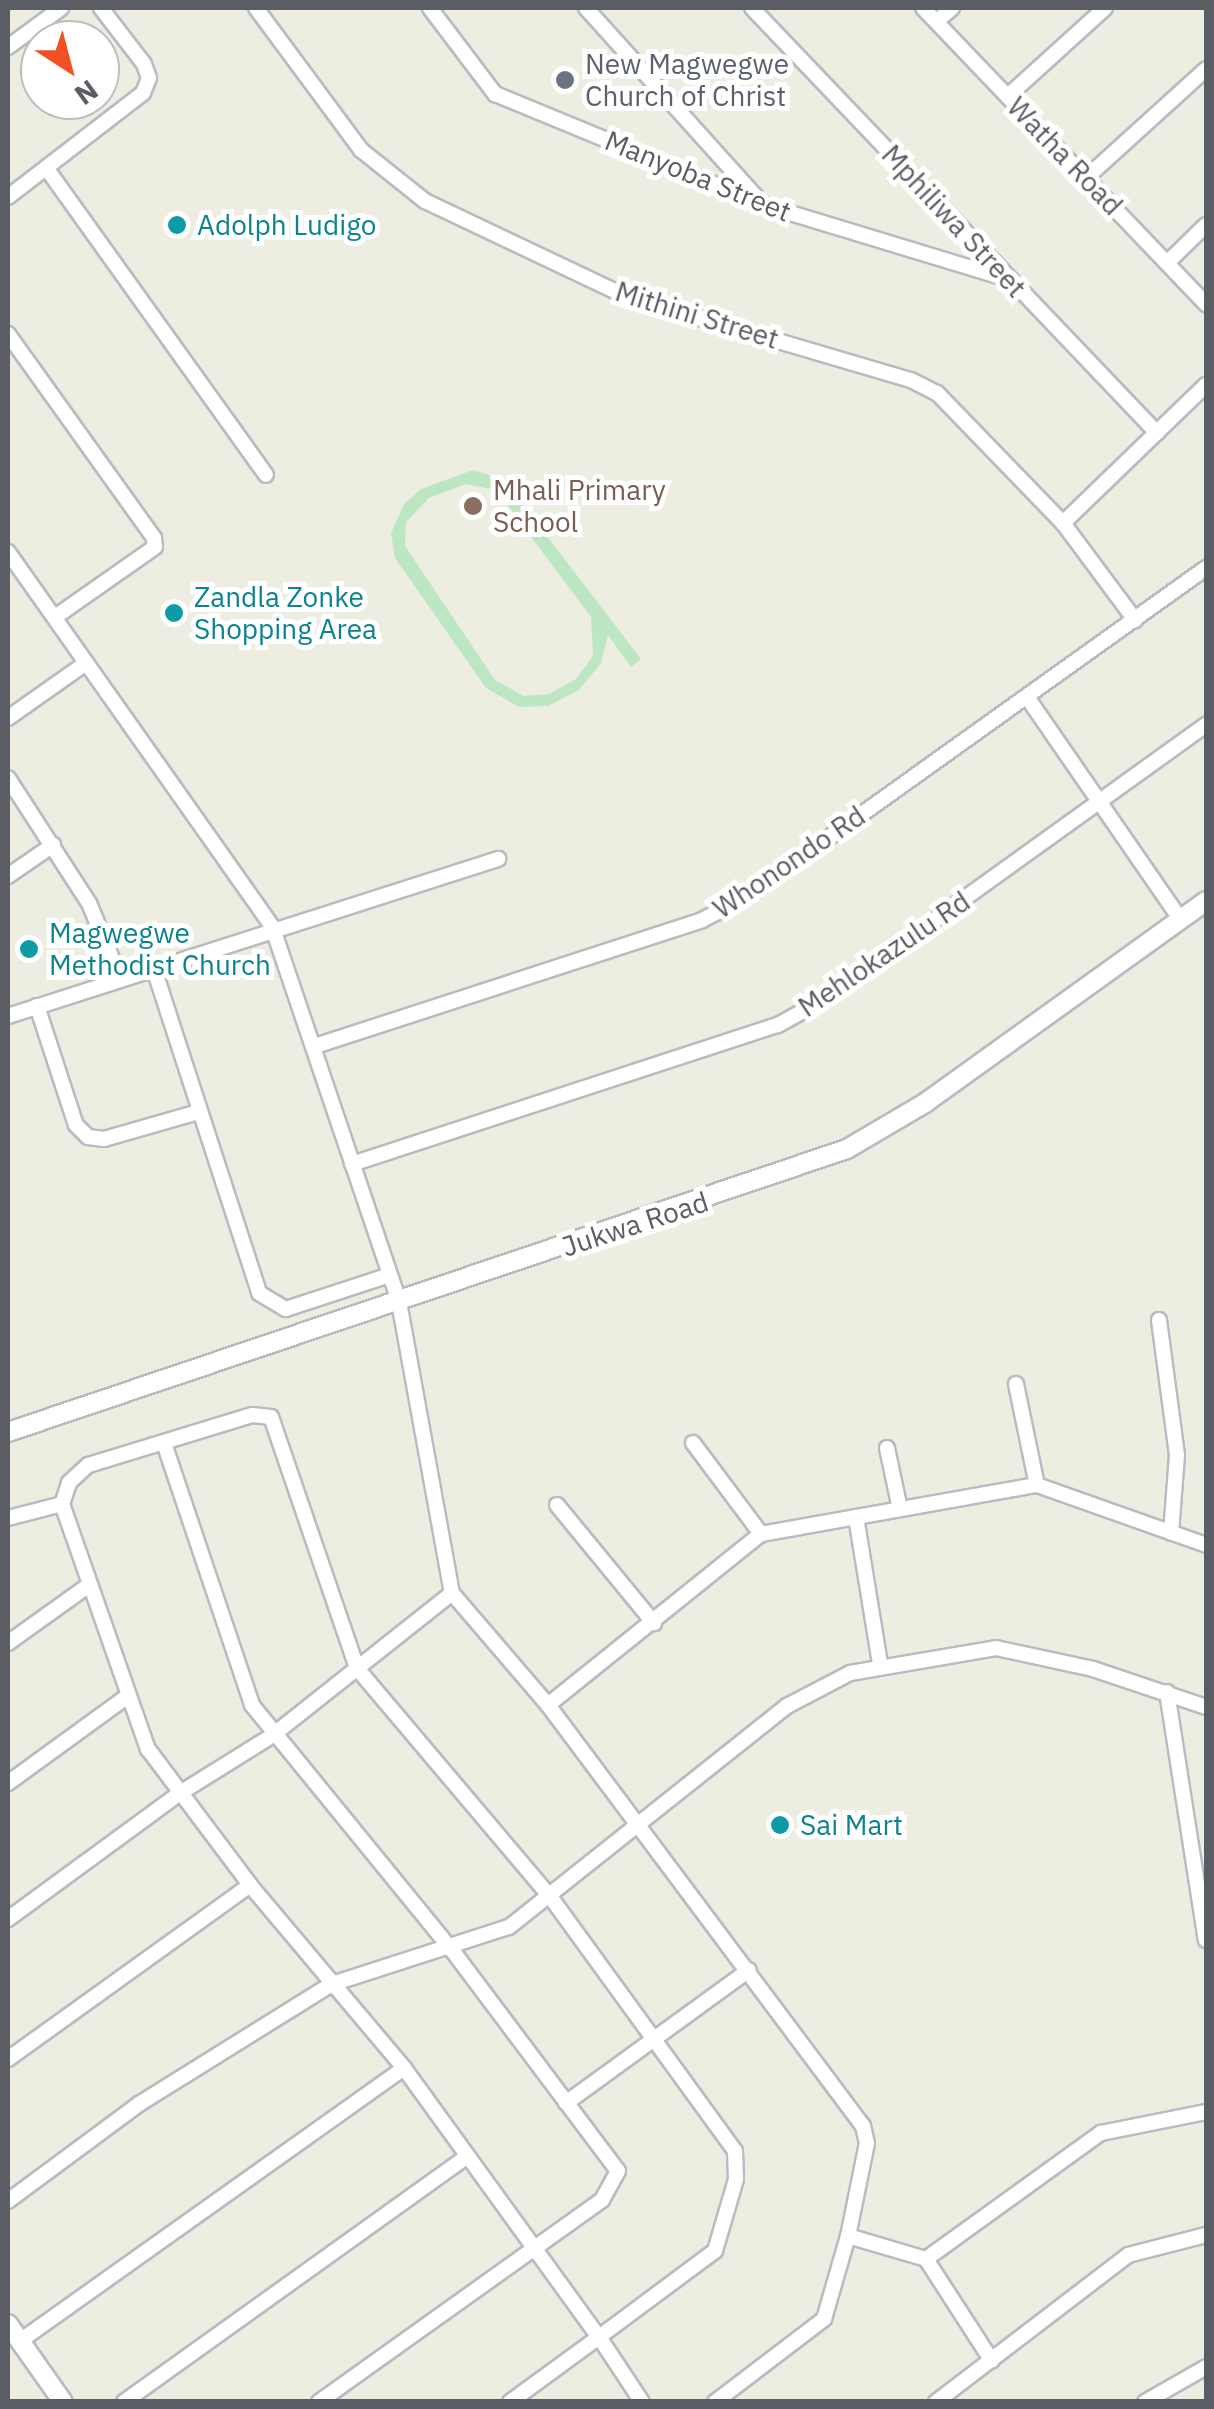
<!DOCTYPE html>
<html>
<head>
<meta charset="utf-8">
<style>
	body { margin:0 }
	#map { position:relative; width:1214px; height:2409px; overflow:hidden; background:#eeede2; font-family:"IBM Plex Sans",sans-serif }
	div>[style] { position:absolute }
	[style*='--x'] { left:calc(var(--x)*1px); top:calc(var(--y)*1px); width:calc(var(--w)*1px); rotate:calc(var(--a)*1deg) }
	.green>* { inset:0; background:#bde7c3 }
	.roads { filter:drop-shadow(2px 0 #babbc2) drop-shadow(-2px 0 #babbc2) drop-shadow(0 2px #babbc2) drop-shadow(0 -2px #babbc2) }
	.minor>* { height:14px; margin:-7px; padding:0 7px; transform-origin:7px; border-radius:7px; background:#fff }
	.tertiary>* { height:18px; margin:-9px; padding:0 9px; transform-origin:9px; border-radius:9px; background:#fff }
	.dots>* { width:28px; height:28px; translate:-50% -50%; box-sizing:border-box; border:5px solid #fff; border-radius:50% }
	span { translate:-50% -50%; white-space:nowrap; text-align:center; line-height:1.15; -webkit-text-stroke:10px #fff; paint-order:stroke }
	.worship-label { font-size:28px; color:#5b616d }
	.left { translate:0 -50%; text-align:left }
	.street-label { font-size:28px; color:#5a5d64 }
	.culture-label { font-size:28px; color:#0d838f }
	.education-label { font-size:28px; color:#785e54 }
	.frame { position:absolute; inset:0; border:10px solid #5a5d64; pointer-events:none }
	.north { position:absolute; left:20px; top:20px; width:100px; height:100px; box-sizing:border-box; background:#fff; border:2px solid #bdbec1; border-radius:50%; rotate:144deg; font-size:28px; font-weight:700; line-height:40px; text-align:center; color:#5a5d64 }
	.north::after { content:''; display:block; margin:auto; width:35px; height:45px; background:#f25024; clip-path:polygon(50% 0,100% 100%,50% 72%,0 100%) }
</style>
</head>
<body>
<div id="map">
	<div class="green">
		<div style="clip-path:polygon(evenodd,473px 470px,504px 480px,641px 659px,631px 667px,608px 635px,601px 663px,579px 690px,548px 706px,519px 707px,486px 688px,395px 558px,391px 533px,404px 504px,421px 489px,473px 470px,466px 484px,496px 490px,591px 617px,593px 656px,576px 679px,549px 694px,524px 696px,495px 680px,405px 546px,406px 522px,429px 498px,466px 484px)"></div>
	</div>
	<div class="roads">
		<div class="minor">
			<div style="--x:256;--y:8;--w:177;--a:53.5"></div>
			<div style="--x:361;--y:150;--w:82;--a:38.6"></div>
			<div style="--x:425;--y:201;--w:221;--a:25.4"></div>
			<div style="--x:625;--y:296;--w:298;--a:16.4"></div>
			<div style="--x:911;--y:380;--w:29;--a:27"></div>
			<div style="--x:937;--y:393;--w:181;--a:45.9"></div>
			<div style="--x:1063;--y:523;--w:121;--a:53.4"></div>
			<div style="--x:430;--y:8;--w:108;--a:52.9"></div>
			<div style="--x:495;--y:94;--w:291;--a:22.4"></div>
			<div style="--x:764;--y:205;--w:255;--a:16.9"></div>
			<div style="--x:586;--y:8;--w:260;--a:48"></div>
			<div style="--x:752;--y:8;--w:587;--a:46.38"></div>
			<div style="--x:923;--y:8;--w:410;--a:46.3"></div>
			<div style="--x:937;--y:21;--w:20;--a:-41"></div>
			<div style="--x:8;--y:47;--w:66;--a:-36.3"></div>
			<div style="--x:1008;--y:96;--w:131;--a:-42.2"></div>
			<div style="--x:47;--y:169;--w:376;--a:54.4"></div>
			<div style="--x:1086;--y:178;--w:162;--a:-42.2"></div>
			<div style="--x:8;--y:197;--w:170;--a:-37.6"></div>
			<div style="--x:143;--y:93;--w:16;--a:-68"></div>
			<div style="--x:149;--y:78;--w:15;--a:-110"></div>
			<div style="--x:144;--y:64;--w:71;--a:-127.5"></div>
			<div style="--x:1167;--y:263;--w:54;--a:-44.3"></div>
			<div style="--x:8;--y:334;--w:251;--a:54.4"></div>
			<div style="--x:154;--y:538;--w:9;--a:84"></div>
			<div style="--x:155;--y:547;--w:122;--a:145"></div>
			<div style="--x:1063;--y:523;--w:199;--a:-44"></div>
			<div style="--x:8;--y:552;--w:458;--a:54.8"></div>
			<div style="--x:272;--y:926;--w:397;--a:71.3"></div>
			<div style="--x:399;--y:1302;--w:296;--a:79.7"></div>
			<div style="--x:452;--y:1593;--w:148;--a:49.4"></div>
			<div style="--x:548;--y:1705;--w:526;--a:53.2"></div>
			<div style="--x:863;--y:2126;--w:17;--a:77"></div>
			<div style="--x:867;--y:2143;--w:95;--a:101.5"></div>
			<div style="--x:848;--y:2236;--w:86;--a:106.1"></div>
			<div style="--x:824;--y:2319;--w:137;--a:142.7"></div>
			<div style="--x:1027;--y:697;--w:271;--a:55.4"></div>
			<div style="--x:8;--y:718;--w:92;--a:-35.2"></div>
			<div style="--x:8;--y:778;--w:149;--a:57.1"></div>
			<div style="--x:89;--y:903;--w:81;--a:67.5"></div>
			<div style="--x:8;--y:876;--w:55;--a:-34.6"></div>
			<div style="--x:154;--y:969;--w:341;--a:72"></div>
			<div style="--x:259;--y:1293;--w:31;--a:31"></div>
			<div style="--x:286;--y:1309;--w:109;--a:-18.1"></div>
			<div style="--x:37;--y:1006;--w:125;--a:71.9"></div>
			<div style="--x:76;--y:1125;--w:17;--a:45"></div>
			<div style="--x:88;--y:1137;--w:16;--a:7"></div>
			<div style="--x:104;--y:1139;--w:98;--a:-16"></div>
			<div style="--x:8;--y:1016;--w:515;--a:-17.77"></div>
			<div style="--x:315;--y:1046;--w:407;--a:-18"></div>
			<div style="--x:702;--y:920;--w:46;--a:-27.1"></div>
			<div style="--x:743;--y:899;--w:569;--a:-35.56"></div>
			<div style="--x:352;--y:1164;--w:448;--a:-18.1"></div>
			<div style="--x:778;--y:1025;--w:51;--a:-29.1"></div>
			<div style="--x:823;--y:1000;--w:472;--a:-35.7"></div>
			<div style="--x:1159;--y:1320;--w:136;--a:82.4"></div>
			<div style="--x:1177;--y:1455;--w:78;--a:94.4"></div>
			<div style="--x:1016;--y:1384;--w:103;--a:78.3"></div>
			<div style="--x:164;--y:1443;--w:276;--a:71.4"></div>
			<div style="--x:252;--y:1705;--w:316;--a:50.8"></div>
			<div style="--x:452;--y:1950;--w:276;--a:53.1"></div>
			<div style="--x:618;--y:2171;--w:33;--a:119"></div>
			<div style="--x:602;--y:2200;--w:348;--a:144.5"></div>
			<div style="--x:693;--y:1443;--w:114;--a:53.2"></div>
			<div style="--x:887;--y:1448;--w:62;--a:78"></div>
			<div style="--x:557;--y:1505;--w:153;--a:50.6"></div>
			<div style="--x:856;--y:1517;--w:149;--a:80.7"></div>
			<div style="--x:8;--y:1518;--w:56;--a:-14.5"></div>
			<div style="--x:8;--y:1643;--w:100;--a:-35.6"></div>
			<div style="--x:1167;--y:1692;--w:251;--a:81.1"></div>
			<div style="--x:548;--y:1705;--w:273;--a:-38.8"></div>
			<div style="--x:761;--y:1534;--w:280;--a:-10.1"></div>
			<div style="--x:1037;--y:1485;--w:179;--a:19.5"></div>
			<div style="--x:8;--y:1783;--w:145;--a:-36"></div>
			<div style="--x:8;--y:1919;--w:213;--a:-36.2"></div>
			<div style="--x:180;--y:1793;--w:110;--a:-31.9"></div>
			<div style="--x:273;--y:1735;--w:228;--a:-38.4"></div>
			<div style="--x:8;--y:2059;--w:298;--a:-35.7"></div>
			<div style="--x:566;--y:2103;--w:226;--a:-36"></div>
			<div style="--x:8;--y:2201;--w:163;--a:-36.5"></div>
			<div style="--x:139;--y:2104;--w:227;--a:-31.9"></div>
			<div style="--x:332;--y:1984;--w:186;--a:-17.9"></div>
			<div style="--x:509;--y:1927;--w:355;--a:-38.5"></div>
			<div style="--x:787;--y:1706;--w:71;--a:-27.6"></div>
			<div style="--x:850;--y:1673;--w:148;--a:-9.7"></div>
			<div style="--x:996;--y:1648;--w:99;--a:12.2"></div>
			<div style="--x:1093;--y:1669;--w:119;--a:18.6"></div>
			<div style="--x:848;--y:2236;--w:81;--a:16.4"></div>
			<div style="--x:926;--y:2259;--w:121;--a:57.1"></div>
			<div style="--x:926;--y:2259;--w:216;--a:-35.8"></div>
			<div style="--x:1101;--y:2133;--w:107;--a:-11.3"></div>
			<div style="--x:20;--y:2341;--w:471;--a:-35.4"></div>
			<div style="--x:124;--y:2402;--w:422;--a:-35.6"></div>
			<div style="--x:510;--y:2402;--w:110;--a:-36.1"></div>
			<div style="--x:599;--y:2337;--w:144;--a:-36.6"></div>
			<div style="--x:715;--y:2251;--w:75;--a:-73.7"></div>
			<div style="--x:736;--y:2179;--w:28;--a:-92"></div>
			<div style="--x:735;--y:2151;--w:311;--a:-126"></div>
			<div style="--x:552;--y:1899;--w:302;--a:-130.2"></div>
			<div style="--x:357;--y:1668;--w:265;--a:-108.9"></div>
			<div style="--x:271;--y:1417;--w:19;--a:-174"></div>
			<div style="--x:252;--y:1415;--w:171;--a:163"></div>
			<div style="--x:88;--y:1465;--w:26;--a:137"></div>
			<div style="--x:69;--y:1483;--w:22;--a:108"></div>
			<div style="--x:62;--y:1504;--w:260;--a:70.7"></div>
			<div style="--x:148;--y:1749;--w:170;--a:53.1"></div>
			<div style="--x:250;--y:1885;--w:239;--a:49.9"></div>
			<div style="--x:404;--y:2068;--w:332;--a:54.1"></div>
			<div style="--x:599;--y:2337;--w:78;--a:56.5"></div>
			<div style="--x:936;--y:2402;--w:242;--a:-37.4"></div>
			<div style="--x:1128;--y:2255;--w:81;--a:-14.4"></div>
			<div style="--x:1145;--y:2402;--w:70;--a:-29.8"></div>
		</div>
		<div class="tertiary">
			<div style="--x:8;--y:1432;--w:885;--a:-18.64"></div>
			<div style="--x:847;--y:1149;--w:91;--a:-30.5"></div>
			<div style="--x:925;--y:1103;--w:346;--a:-35.7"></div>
			<div style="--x:8;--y:2324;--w:95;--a:54.8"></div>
		</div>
	</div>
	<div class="dots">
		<div style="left:565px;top:80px;background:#6b7280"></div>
		<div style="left:177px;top:225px;background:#0f9aa8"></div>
		<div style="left:473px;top:506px;background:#8d6e63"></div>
		<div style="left:174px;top:613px;background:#0f9aa8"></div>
		<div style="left:29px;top:949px;background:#0f9aa8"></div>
		<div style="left:780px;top:1825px;background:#0f9aa8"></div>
	</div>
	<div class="worship-label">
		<span class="left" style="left:585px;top:80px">New Magwegwe<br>Church of Christ</span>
	</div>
	<div class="street-label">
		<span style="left:1065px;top:156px;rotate:46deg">Watha Road</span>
		<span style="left:698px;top:176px;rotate:22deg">Manyoba Street</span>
		<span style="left:954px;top:221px;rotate:47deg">Mphiliwa Street</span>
		<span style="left:697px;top:315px;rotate:17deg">Mithini Street</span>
		<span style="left:789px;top:862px;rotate:-34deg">Whonondo Rd</span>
		<span style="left:884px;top:954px;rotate:-34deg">Mehlokazulu Rd</span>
		<span style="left:635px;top:1224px;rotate:-18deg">Jukwa Road</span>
	</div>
	<div class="culture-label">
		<span class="left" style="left:197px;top:225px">Adolph Ludigo</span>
		<span class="left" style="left:194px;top:613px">Zandla Zonke<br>Shopping Area</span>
		<span class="left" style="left:49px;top:949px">Magwegwe<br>Methodist Church</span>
		<span class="left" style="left:800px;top:1825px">Sai Mart</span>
	</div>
	<div class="education-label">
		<span class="left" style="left:493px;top:506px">Mhali Primary<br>School</span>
	</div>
	<div class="frame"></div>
	<div class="north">N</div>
</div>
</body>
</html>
